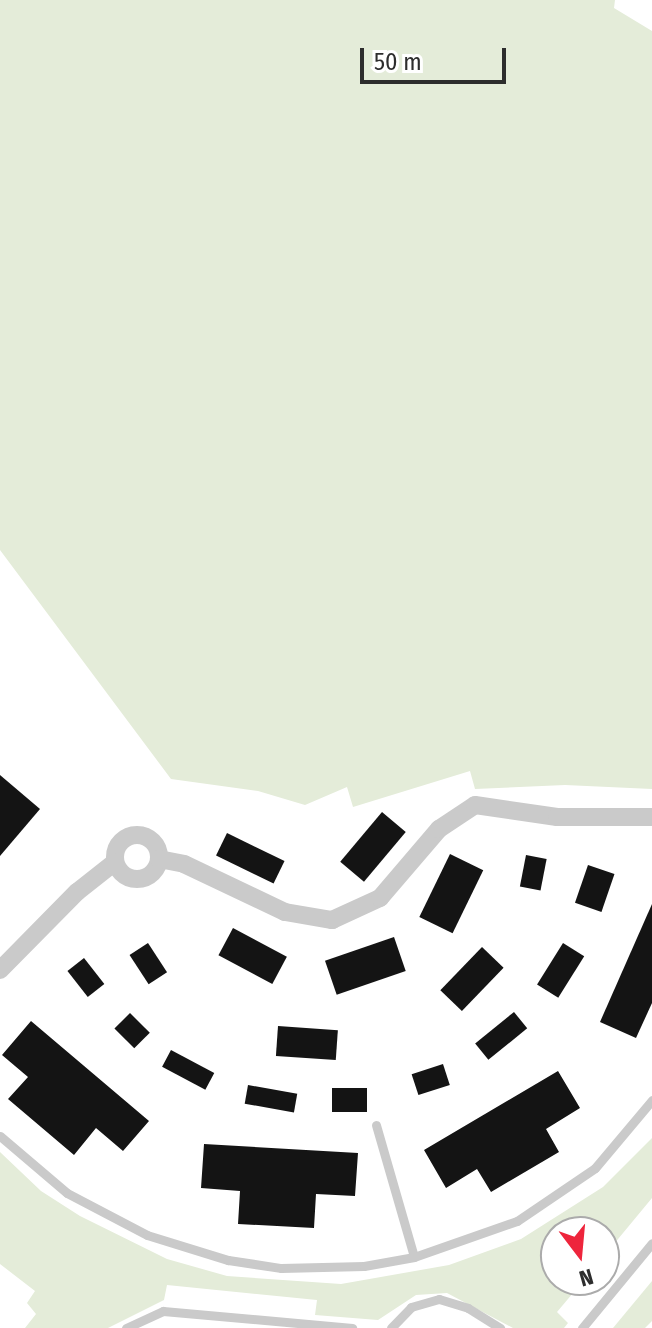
<!DOCTYPE html>
<html>
<head>
<meta charset="utf-8">
<style>
	body { margin:0 }
	#map { position:relative; width:652px; height:1328px; overflow:hidden; background:#fff; font-family:"Fira Sans Condensed",sans-serif }
	div>[style] { position:absolute }
	[style*='--x'] { left:calc(var(--x)*1px); top:calc(var(--y)*1px); width:calc(var(--w)*1px); rotate:calc(var(--a)*1deg) }
	.green>* { inset:0; background:#e4ecd9 }
	.building>* { inset:0; background:#141414; transform-origin:0 0 }
	.lane>* { height:9px; margin:-4.5px; padding:0 4.5px; transform-origin:4.5px; border-radius:4.5px; background:#cacaca }
	.street>* { height:18px; margin:-9px; padding:0 9px; transform-origin:9px; border-radius:9px; background:#cacaca }
	.street>.ring { margin:-9px; padding:0; box-sizing:content-box; background:none; border:18px solid #cacaca; border-radius:50% }
	span { translate:-50% -50%; white-space:nowrap; text-align:center; line-height:1.15; -webkit-text-stroke:8px #fff; paint-order:stroke }
	.north { position:absolute; left:540px; top:1216px; width:80px; height:80px; box-sizing:border-box; background:#fff; border:2px solid #ababab; border-radius:50%; rotate:164deg; font-size:22px; font-weight:700; line-height:32px; text-align:center; color:#2d2d2d }
	.north::after { content:''; display:block; margin:auto; width:28px; height:36px; background:#ee253c; clip-path:polygon(50% 0,100% 100%,50% 72%,0 100%) }
	.scale { position:absolute; left:360px; top:48px; width:146px; height:36px; box-sizing:border-box; border:4px solid #2d2d2d; border-top:0; padding-left:10px; font-size:24px; line-height:28px; white-space:nowrap; color:#2d2d2d; -webkit-text-stroke:6px #fff; paint-order:stroke }
</style>
</head>
<body>
<div id="map">
	<div class="green">
		<div style="clip-path:polygon(0 0,615px 0,614px 8px,652px 31px,652px 789px,565px 785px,475px 789px,470px 771px,353px 807px,347px 787px,305px 805px,258px 791px,171px 779px,0 550px)"></div>
		<div style="clip-path:polygon(652px 1138px,652px 1198px,604px 1256px,604px 1232px,556px 1232px,556px 1280px,584px 1280px,557px 1312px,568px 1323px,564px 1328px,513px 1328px,447px 1293px,416px 1295px,378px 1320px,315px 1315px,317px 1300px,167px 1285px,164px 1300px,108px 1328px,25px 1328px,36px 1314px,27px 1303px,35px 1291px,0 1264px,0 1152px,41px 1191px,80px 1216px,167px 1259px,227px 1276px,341px 1284px,449px 1265px,521px 1239px,603px 1187px)"></div>
		<div style="clip-path:polygon(652px 1281px,652px 1321px,645px 1328px,613px 1328px)"></div>
	</div>
	<div class="building">
		<div style="clip-path:polygon(0 775px,40px 809px,0 856px)"></div>
		<div style="left:382px;top:812px;width:31px;height:65px;rotate:40deg"></div>
		<div style="left:227px;top:833px;width:64px;height:25px;rotate:26deg"></div>
		<div style="left:450px;top:854px;width:37px;height:70px;rotate:26deg"></div>
		<div style="left:526px;top:855px;width:21px;height:32px;rotate:11deg"></div>
		<div style="left:588px;top:865px;width:28px;height:40px;rotate:19deg"></div>
		<div style="clip-path:polygon(652px 904px,652px 1003px,636px 1038px,600px 1022px)"></div>
		<div style="left:233px;top:928px;width:61px;height:31px;rotate:28deg"></div>
		<div style="left:394px;top:937px;width:36px;height:73px;rotate:71deg"></div>
		<div style="left:148px;top:943px;width:35px;height:22px;rotate:57deg"></div>
		<div style="left:563px;top:943px;width:25px;height:49px;rotate:32deg"></div>
		<div style="left:482px;top:947px;width:30px;height:60px;rotate:44deg"></div>
		<div style="left:84px;top:958px;width:33px;height:21px;rotate:52deg"></div>
		<div style="left:514px;top:1012px;width:21px;height:50px;rotate:51deg"></div>
		<div style="left:130px;top:1013px;width:28px;height:22px;rotate:45deg"></div>
		<div style="clip-path:polygon(31px 1021px,149px 1121px,123px 1151px,96px 1128px,74px 1155px,8px 1099px,28px 1077px,2px 1055px)"></div>
		<div style="left:278px;top:1026px;width:60px;height:30px;rotate:4deg"></div>
		<div style="left:171px;top:1050px;width:49px;height:19px;rotate:28deg"></div>
		<div style="left:443px;top:1064px;width:22px;height:33px;rotate:72deg"></div>
		<div style="clip-path:polygon(558px 1071px,580px 1108px,546px 1129px,559px 1152px,491px 1192px,477px 1169px,446px 1188px,424px 1150px)"></div>
		<div style="left:248px;top:1085px;width:50px;height:19px;rotate:10deg"></div>
		<div style="left:367px;top:1088px;width:24px;height:35px;rotate:90deg"></div>
		<div style="clip-path:polygon(204px 1144px,358px 1153px,355px 1196px,316px 1194px,314px 1228px,238px 1224px,240px 1191px,201px 1188px)"></div>
	</div>
	<div class="lane">
		<div style="--x:376;--y:1125;--w:137;--a:73.9"></div>
		<div style="--x:0;--y:1136;--w:88;--a:40.4"></div>
		<div style="--x:67;--y:1193;--w:90;--a:27.7"></div>
		<div style="--x:147;--y:1235;--w:85;--a:17.2"></div>
		<div style="--x:228;--y:1260;--w:54;--a:8.6"></div>
		<div style="--x:281;--y:1268;--w:83;--a:-1.4"></div>
		<div style="--x:364;--y:1266;--w:51;--a:-10.2"></div>
		<div style="--x:414;--y:1257;--w:109;--a:-19.3"></div>
		<div style="--x:517;--y:1221;--w:94;--a:-34.2"></div>
		<div style="--x:595;--y:1168;--w:89;--a:-50"></div>
		<div style="--x:126;--y:1328;--w:41;--a:-24.7"></div>
		<div style="--x:163;--y:1311;--w:190;--a:5.1"></div>
		<div style="--x:391;--y:1328;--w:29;--a:-46"></div>
		<div style="--x:411;--y:1307;--w:29;--a:-16"></div>
		<div style="--x:439;--y:1299;--w:30;--a:17"></div>
		<div style="--x:468;--y:1308;--w:38;--a:32"></div>
		<div style="--x:582;--y:1328;--w:110;--a:-50.5"></div>
	</div>
	<div class="street">
		<div class="ring" style="left:115px;top:835px;width:26px;height:26px"></div>
		<div style="--x:159;--y:859;--w:25;--a:11"></div>
		<div style="--x:184;--y:864;--w:112;--a:25.4"></div>
		<div style="--x:285;--y:912;--w:48;--a:9.7"></div>
		<div style="--x:332;--y:920;--w:53;--a:-24.6"></div>
		<div style="--x:380;--y:898;--w:91;--a:-49.5"></div>
		<div style="--x:439;--y:829;--w:43;--a:-33.7"></div>
		<div style="--x:475;--y:805;--w:83;--a:8.3"></div>
		<div style="--x:557;--y:817;--w:95;--a:0"></div>
		<div style="--x:0;--y:970;--w:110;--a:-45.4"></div>
		<div style="--x:77;--y:892;--w:48;--a:-38.3"></div>
	</div>
	<div class="north">N</div>
	<div class="scale">50 m</div>
</div>
</body>
</html>
